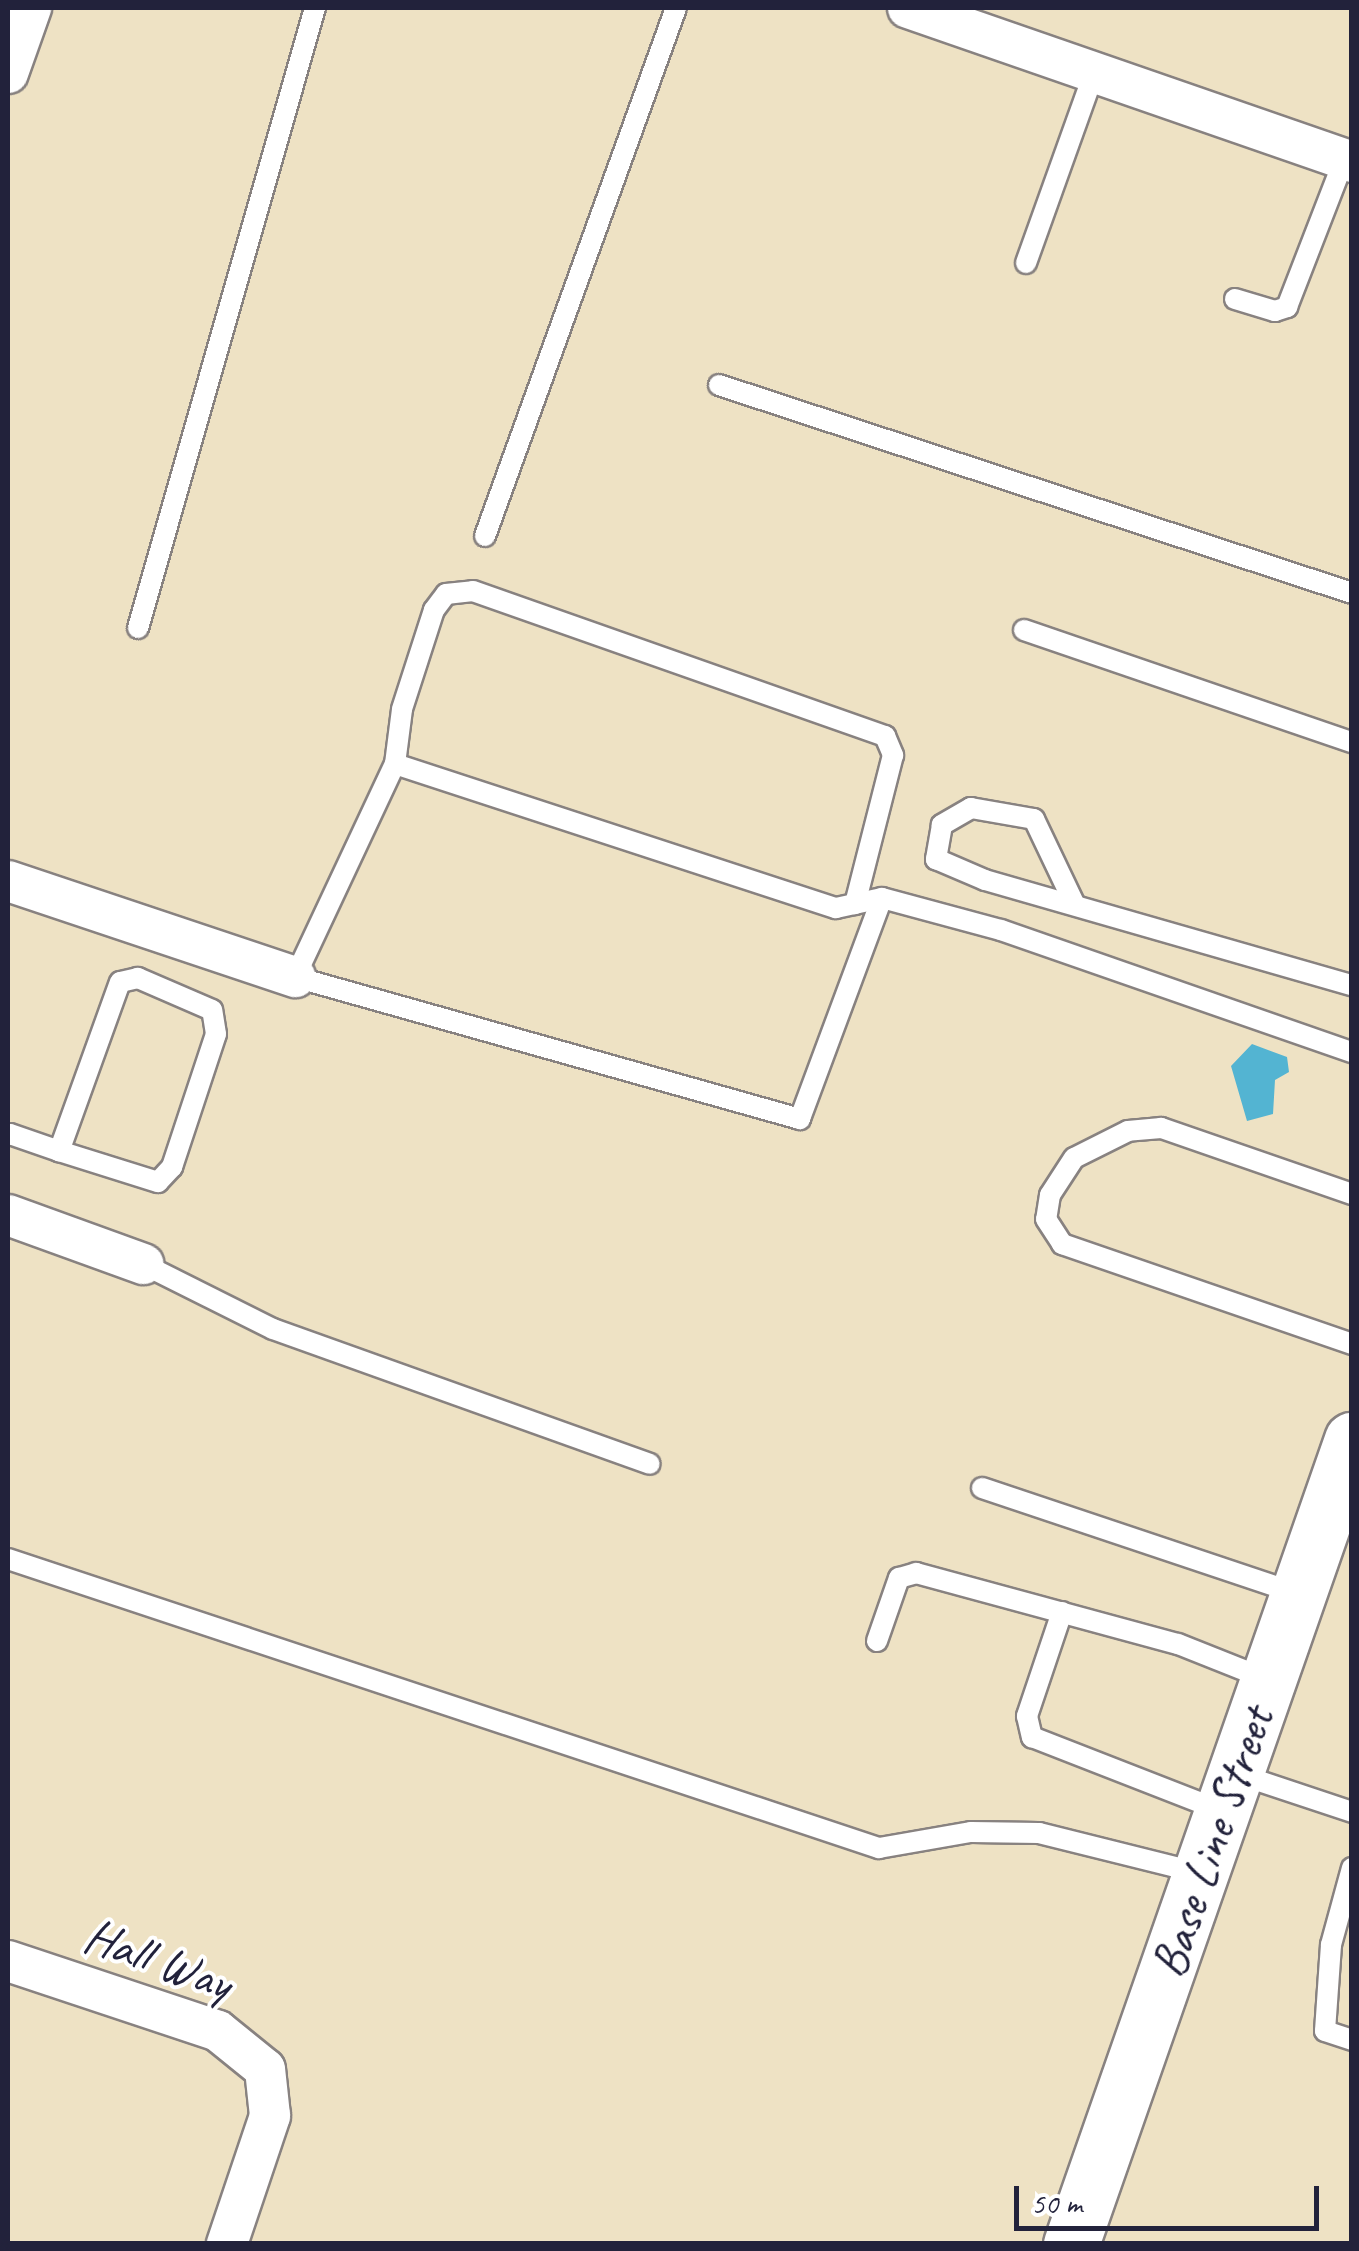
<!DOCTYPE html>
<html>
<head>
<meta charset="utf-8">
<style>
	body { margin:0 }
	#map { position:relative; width:1359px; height:2251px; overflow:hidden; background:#eee2c4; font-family:Caveat,sans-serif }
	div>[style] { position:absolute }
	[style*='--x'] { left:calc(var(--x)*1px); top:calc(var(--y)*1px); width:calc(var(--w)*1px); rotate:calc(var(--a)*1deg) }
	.water>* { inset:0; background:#53b4d2 }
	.roads { filter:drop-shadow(2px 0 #888280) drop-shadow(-2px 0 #888280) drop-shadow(0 2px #888280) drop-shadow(0 -2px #888280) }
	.lane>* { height:20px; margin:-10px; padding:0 10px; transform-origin:10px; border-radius:10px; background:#fff }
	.street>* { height:40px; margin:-20px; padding:0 20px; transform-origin:20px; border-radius:20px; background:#fff }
	.primary>* { height:55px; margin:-27.5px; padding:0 27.5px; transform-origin:27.5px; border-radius:27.5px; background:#fff }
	span { translate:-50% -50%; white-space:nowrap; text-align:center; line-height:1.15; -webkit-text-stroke:8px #fff; paint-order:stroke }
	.street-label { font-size:50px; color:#22223b }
	.frame { position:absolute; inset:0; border:10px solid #22223b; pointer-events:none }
	.scale { position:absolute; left:1014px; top:2186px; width:305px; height:45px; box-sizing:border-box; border:5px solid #22223b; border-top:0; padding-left:12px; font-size:30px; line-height:35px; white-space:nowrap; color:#22223b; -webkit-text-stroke:8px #fff; paint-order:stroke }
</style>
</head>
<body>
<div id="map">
	<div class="water">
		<div style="clip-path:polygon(1252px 1044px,1287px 1057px,1289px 1072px,1275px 1080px,1273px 1114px,1247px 1121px,1231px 1066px)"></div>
	</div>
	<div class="roads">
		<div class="lane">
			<div style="--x:1026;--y:263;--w:202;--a:-70.3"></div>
			<div style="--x:1235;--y:299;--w:42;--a:16.7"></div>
			<div style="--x:1275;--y:311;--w:13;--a:-18"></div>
			<div style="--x:1287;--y:307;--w:158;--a:-68.8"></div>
			<div style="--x:719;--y:385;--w:666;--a:18.19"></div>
			<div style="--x:485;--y:536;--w:561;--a:-70.11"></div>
			<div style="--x:138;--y:628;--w:645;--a:-74.07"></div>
			<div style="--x:1024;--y:630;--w:347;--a:18.9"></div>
			<div style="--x:395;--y:764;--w:55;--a:-82.7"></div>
			<div style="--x:402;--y:709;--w:104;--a:-72.1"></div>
			<div style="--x:434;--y:610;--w:20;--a:-53"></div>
			<div style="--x:446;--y:594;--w:27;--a:-6"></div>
			<div style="--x:473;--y:591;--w:437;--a:19.4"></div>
			<div style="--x:885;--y:736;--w:21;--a:67"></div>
			<div style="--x:893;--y:755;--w:154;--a:104.3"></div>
			<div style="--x:882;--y:898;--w:236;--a:110.4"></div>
			<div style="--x:800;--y:1119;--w:525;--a:-164.29"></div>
			<div style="--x:295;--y:977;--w:235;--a:-64.9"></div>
			<div style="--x:395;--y:764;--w:464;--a:18.1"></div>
			<div style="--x:836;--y:908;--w:47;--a:-12.3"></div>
			<div style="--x:882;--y:898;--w:123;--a:15.1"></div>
			<div style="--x:1001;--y:930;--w:372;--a:19.2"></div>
			<div style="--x:1074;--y:903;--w:93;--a:-115.5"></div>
			<div style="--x:1034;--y:819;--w:64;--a:-170.1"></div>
			<div style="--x:971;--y:808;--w:34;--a:150"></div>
			<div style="--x:942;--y:825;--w:35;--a:100"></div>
			<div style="--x:936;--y:859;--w:53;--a:23.2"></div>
			<div style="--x:985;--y:880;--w:382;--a:16"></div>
			<div style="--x:8;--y:1135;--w:2;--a:-27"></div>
			<div style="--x:10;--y:1134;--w:52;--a:19.1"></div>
			<div style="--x:59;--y:1151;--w:104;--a:17.4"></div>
			<div style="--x:158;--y:1182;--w:21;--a:-47"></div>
			<div style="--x:172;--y:1167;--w:140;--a:-71.7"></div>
			<div style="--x:216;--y:1034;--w:24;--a:-99"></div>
			<div style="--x:212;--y:1010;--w:81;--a:-156.6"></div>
			<div style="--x:138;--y:978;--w:18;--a:167"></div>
			<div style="--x:120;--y:982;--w:180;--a:109.8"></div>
			<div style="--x:1352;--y:1194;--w:202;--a:-160.9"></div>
			<div style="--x:1161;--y:1128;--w:33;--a:175"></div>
			<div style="--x:1128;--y:1131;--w:60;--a:153.4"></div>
			<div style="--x:1074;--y:1158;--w:44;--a:123"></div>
			<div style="--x:1050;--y:1195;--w:24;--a:99"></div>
			<div style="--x:1046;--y:1219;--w:30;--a:57"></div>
			<div style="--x:1062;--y:1244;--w:307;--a:19"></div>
			<div style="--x:143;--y:1264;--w:145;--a:26.6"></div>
			<div style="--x:273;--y:1329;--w:400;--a:19.7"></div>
			<div style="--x:982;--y:1488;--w:331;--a:18.5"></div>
			<div style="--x:8;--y:1559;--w:918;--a:18.36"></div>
			<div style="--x:879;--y:1848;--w:93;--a:-9.9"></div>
			<div style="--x:971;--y:1832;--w:68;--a:0.8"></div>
			<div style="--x:1039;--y:1833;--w:165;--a:14"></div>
			<div style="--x:1062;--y:1612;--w:110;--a:108.6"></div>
			<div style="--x:1027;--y:1716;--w:22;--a:77"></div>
			<div style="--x:1032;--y:1737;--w:201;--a:21.3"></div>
			<div style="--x:877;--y:1641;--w:67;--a:-70.8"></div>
			<div style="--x:899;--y:1578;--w:18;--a:-16"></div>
			<div style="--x:916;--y:1573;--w:271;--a:15.2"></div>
			<div style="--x:1178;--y:1644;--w:95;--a:21.7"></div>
			<div style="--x:1238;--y:1774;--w:120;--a:18.4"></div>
			<div style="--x:1352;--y:1868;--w:80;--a:105.3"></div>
			<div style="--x:1331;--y:1945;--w:86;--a:94"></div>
			<div style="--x:1325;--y:2031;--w:28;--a:18"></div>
		</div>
		<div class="street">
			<div style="--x:908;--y:8;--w:470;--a:19.1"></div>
			<div style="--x:8;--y:73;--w:69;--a:-70.5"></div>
			<div style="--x:8;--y:881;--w:303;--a:18.5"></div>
			<div style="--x:8;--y:1215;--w:144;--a:19.9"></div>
			<div style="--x:8;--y:1961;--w:221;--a:18.4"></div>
			<div style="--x:218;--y:2031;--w:60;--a:39"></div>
			<div style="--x:265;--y:2069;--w:47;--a:83.9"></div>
			<div style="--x:270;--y:2116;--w:135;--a:108.6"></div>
		</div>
		<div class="primary">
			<div style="--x:1071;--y:2244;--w:852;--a:-70.74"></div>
		</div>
	</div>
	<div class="street-label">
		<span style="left:1212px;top:1842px;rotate:-71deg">Base Line Street</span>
		<span style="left:158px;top:1959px;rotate:20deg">Hall Way</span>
	</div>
	<div class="frame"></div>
	<div class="scale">50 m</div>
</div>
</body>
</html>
